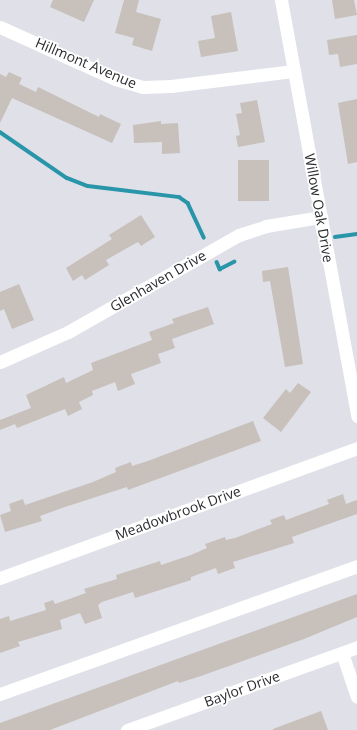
<!DOCTYPE html>
<html>
<head>
<meta charset="utf-8">
<style>
	body { margin:0 }
	#map { position:relative; width:357px; height:730px; overflow:hidden; background:#dfe0e8; font-family:"Open Sans",sans-serif }
	div>[style] { position:absolute }
	[style*='--x'] { left:calc(var(--x)*1px); top:calc(var(--y)*1px); width:calc(var(--w)*1px); rotate:calc(var(--a)*1deg) }
	.stream>* { height:3.5px; margin:-1.75px; padding:0 1.75px; transform-origin:1.75px; border-radius:1.75px; background:#2995a9 }
	.building>* { inset:0; background:#c8c0bb; transform-origin:0 0 }
	.minor>* { height:13px; margin:-6.5px; padding:0 6.5px; transform-origin:6.5px; border-radius:6.5px; background:#fff }
	span { translate:-50% -50%; white-space:nowrap; text-align:center; line-height:1.15; -webkit-text-stroke:3.5px #fff; paint-order:stroke }
	.street-label { font-size:14px; color:#2c2d30 }
</style>
</head>
<body>
<div id="map">
	<div class="stream">
		<div style="--x:0;--y:132;--w:81;--a:34.5"></div>
		<div style="--x:67;--y:178;--w:22;--a:21"></div>
		<div style="--x:88;--y:186;--w:92;--a:6.9"></div>
		<div style="--x:179;--y:197;--w:11;--a:34"></div>
		<div style="--x:188;--y:203;--w:38;--a:65"></div>
		<div style="--x:335;--y:237;--w:22;--a:-8"></div>
		<div style="--x:217;--y:262;--w:8;--a:67"></div>
		<div style="--x:220;--y:269;--w:16;--a:-27"></div>
	</div>
	<div class="building">
		<div style="clip-path:polygon(53px 0,94px 0,84px 22px,50px 7px)"></div>
		<div style="clip-path:polygon(124px 0,139px 0,136px 12px,161px 19px,152px 51px,132px 45px,134px 38px,115px 33px)"></div>
		<div style="clip-path:polygon(332px 0,354px 0,357px 15px,335px 19px)"></div>
		<div style="clip-path:polygon(231px 12px,238px 51px,201px 57px,198px 41px,215px 38px,211px 16px)"></div>
		<div style="clip-path:polygon(357px 35px,357px 64px,340px 67px,338px 54px,329px 55px,327px 40px)"></div>
		<div style="clip-path:polygon(9px 72px,22px 78px,19px 84px,36px 92px,38px 87px,99px 117px,100px 114px,121px 124px,112px 143px,12px 98px,0 123px,0 74px,6px 77px)"></div>
		<div style="clip-path:polygon(357px 99px,357px 162px,348px 164px,338px 103px)"></div>
		<div style="clip-path:polygon(257px 100px,265px 142px,238px 147px,236px 136px,240px 135px,236px 114px,242px 113px,240px 103px)"></div>
		<div style="clip-path:polygon(161px 121px,161px 124px,178px 123px,180px 153px,162px 154px,162px 142px,134px 143px,133px 125px)"></div>
		<div style="left:238px;top:160px;width:31px;height:41px"></div>
		<div style="clip-path:polygon(141px 215px,155px 237px,141px 246px,138px 242px,106px 260px,109px 265px,85px 280px,82px 275px,73px 281px,66px 268px,112px 239px,109px 235px)"></div>
		<div style="clip-path:polygon(288px 267px,303px 364px,285px 367px,270px 281px,263px 282px,262px 271px)"></div>
		<div style="clip-path:polygon(19px 284px,34px 320px,12px 329px,4px 309px,0 311px,0 292px)"></div>
		<div style="clip-path:polygon(208px 307px,214px 324px,172px 339px,175px 348px,158px 354px,161px 363px,131px 374px,135px 384px,118px 391px,115px 382px,92px 391px,93px 395px,79px 402px,82px 409px,68px 416px,65px 409px,17px 428px,15px 424px,0 430px,0 420px,31px 408px,26px 395px,64px 377px,66px 383px,93px 370px,91px 363px,152px 340px,149px 332px,174px 323px,172px 319px)"></div>
		<div style="clip-path:polygon(298px 383px,311px 392px,281px 432px,263px 418px,286px 389px,290px 393px)"></div>
		<div style="clip-path:polygon(253px 421px,261px 441px,128px 490px,127px 487px,65px 507px,40px 516px,42px 521px,5px 532px,0 515px,11px 511px,9px 504px,23px 499px,25px 505px,93px 482px,116px 472px,115px 468px,131px 462px,132px 466px,148px 461px)"></div>
		<div style="clip-path:polygon(343px 494px,346px 504px,357px 500px,357px 514px,292px 537px,294px 543px,233px 562px,235px 568px,218px 574px,216px 568px,191px 577px,191px 580px,135px 598px,133px 592px,102px 602px,98px 605px,102px 618px,85px 624px,80px 613px,60px 620px,62px 629px,18px 642px,20px 646px,0 653px,0 619px,9px 616px,10px 621px,46px 610px,44px 603px,53px 600px,55px 604px,86px 593px,84px 589px,117px 579px,116px 575px,160px 561px,161px 565px,191px 555px,207px 548px,205px 544px,225px 537px,226px 540px,235px 538px,272px 524px,270px 520px,284px 515px,286px 520px,329px 504px,327px 500px)"></div>
		<div style="clip-path:polygon(357px 594px,357px 617px,304px 639px,201px 676px,179px 683px,178px 681px,50px 730px,0 730px,0 723px)"></div>
		<div style="clip-path:polygon(321px 711px,328px 730px,273px 730px,273px 729px)"></div>
	</div>
	<div class="minor">
		<div style="--x:281;--y:0;--w:423;--a:79.6"></div>
		<div style="--x:0;--y:27;--w:126;--a:24.3"></div>
		<div style="--x:115;--y:79;--w:29;--a:16"></div>
		<div style="--x:143;--y:87;--w:28;--a:-2"></div>
		<div style="--x:171;--y:86;--w:124;--a:-7"></div>
		<div style="--x:0;--y:362;--w:74;--a:-23.8"></div>
		<div style="--x:68;--y:332;--w:197;--a:-29.6"></div>
		<div style="--x:239;--y:235;--w:28;--a:-18"></div>
		<div style="--x:266;--y:226;--w:56;--a:-9.3"></div>
		<div style="--x:0;--y:578;--w:380;--a:-20"></div>
		<div style="--x:342;--y:653;--w:46;--a:71.2"></div>
		<div style="--x:0;--y:694;--w:379;--a:-19.7"></div>
		<div style="--x:127;--y:730;--w:245;--a:-19.8"></div>
	</div>
	<div class="street-label">
		<span style="left:86px;top:63px;rotate:23deg">Hillmont Avenue</span>
		<span style="left:319px;top:208px;rotate:80deg">Willow Oak Drive</span>
		<span style="left:158px;top:281px;rotate:-30deg">Glenhaven Drive</span>
		<span style="left:178px;top:513px;rotate:-20deg">Meadowbrook Drive</span>
		<span style="left:242px;top:689px;rotate:-20deg">Baylor Drive</span>
	</div>
</div>
</body>
</html>
